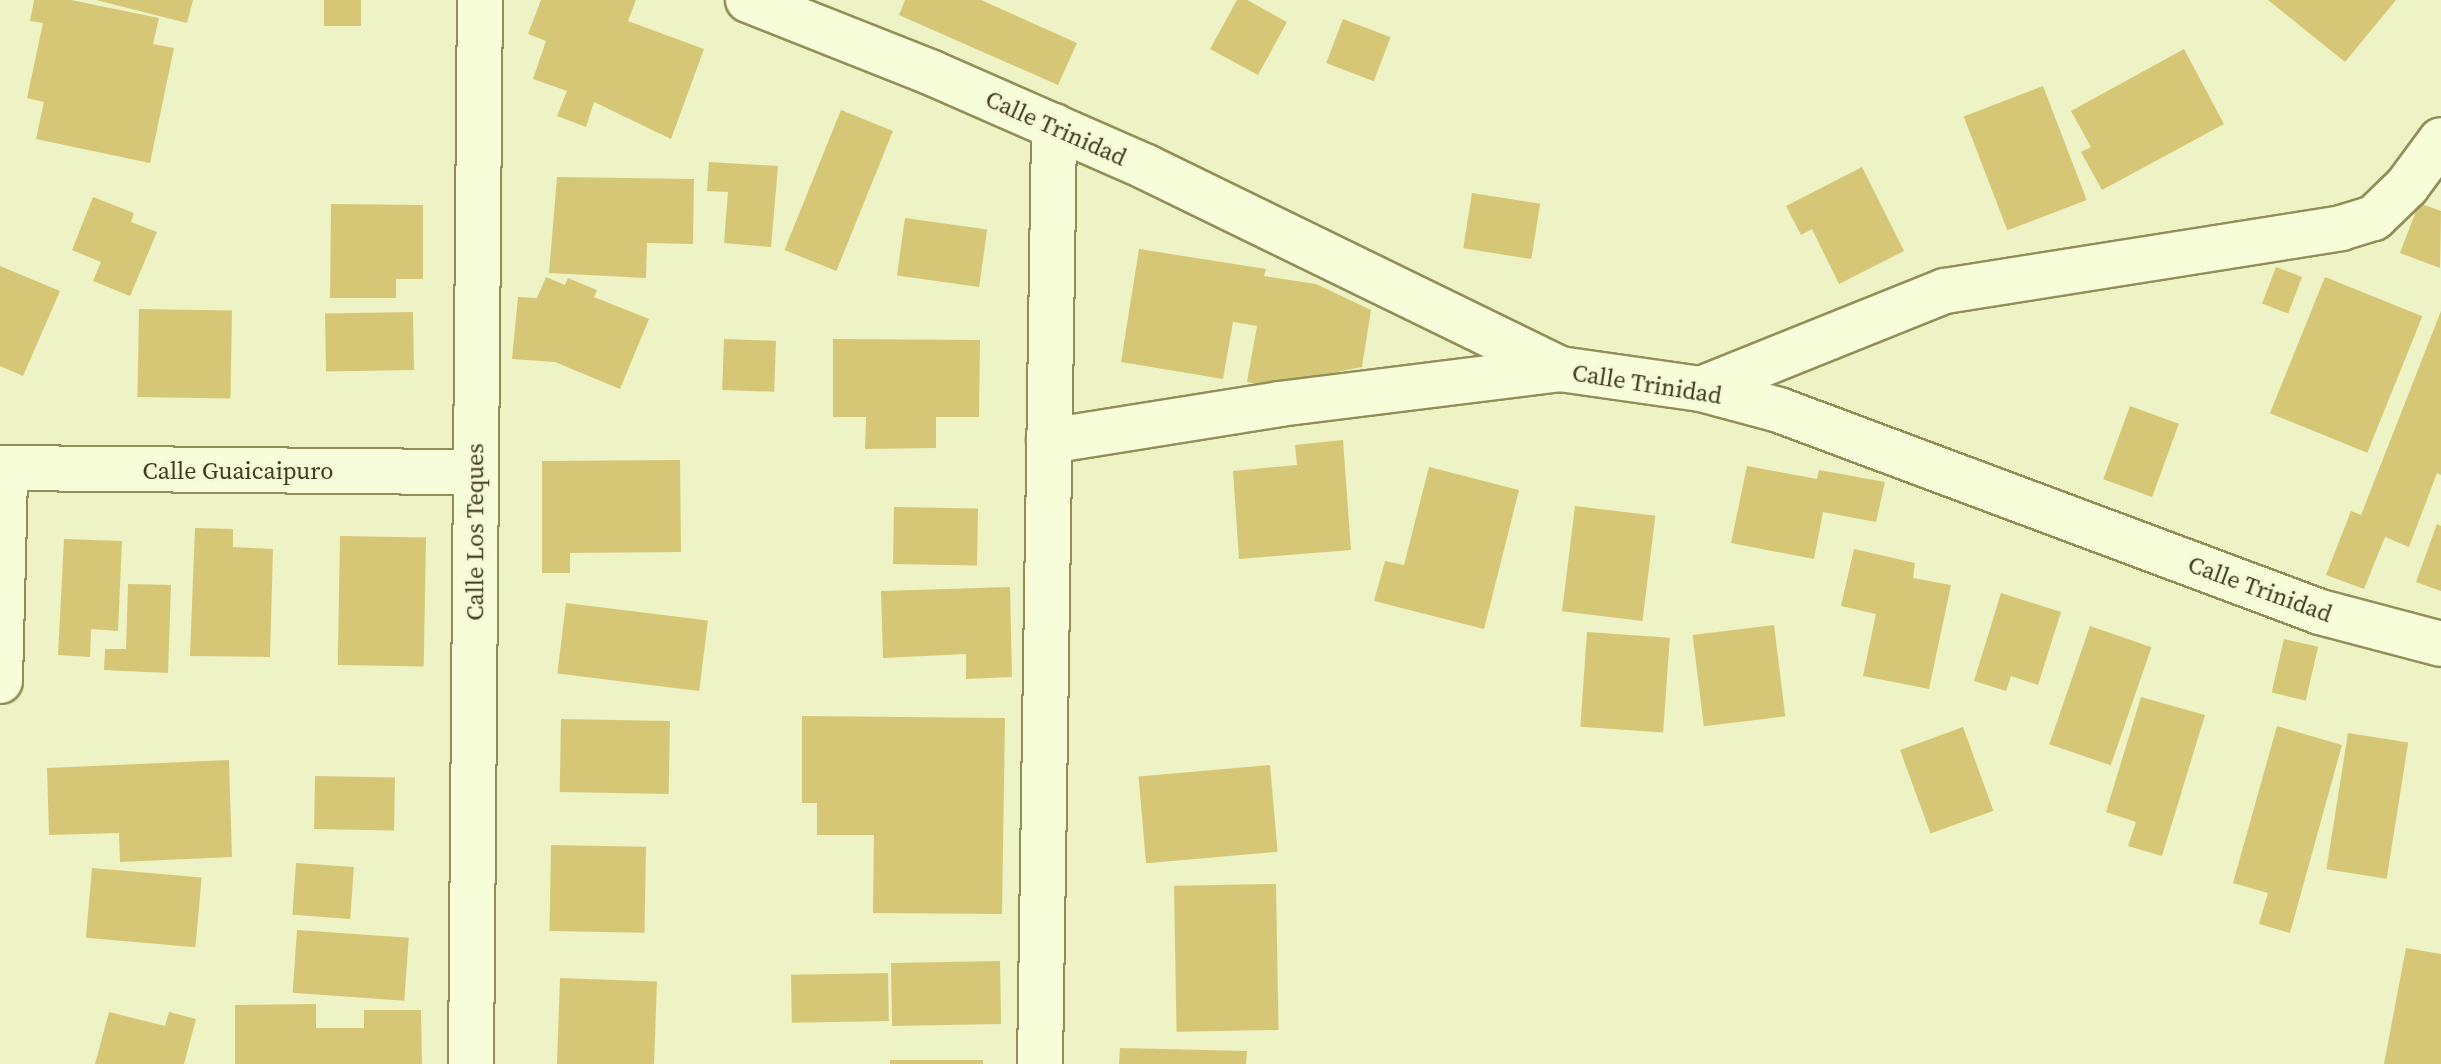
<!DOCTYPE html>
<html>
<head>
<meta charset="utf-8">
<style>
	body { margin:0 }
	#map { position:relative; width:2441px; height:1064px; overflow:hidden; background:#edf3c4; font-family:"Source Serif 4",serif }
	div>[style] { position:absolute }
	[style*='--x'] { left:calc(var(--x)*1px); top:calc(var(--y)*1px); width:calc(var(--w)*1px); rotate:calc(var(--a)*1deg) }
	.building>* { inset:0; background:#d6c776; transform-origin:0 0 }
	.roads { filter:drop-shadow(2px 0 #918f58) drop-shadow(-2px 0 #918f58) drop-shadow(0 2px #918f58) drop-shadow(0 -2px #918f58) }
	.minor>* { height:44px; margin:-22px; padding:0 22px; transform-origin:22px; border-radius:22px; background:#f8fdd9 }
	span { translate:-50% -50%; white-space:nowrap; text-align:center; line-height:1.15; -webkit-text-stroke:6px #f4fad5; paint-order:stroke }
	.street-label { font-size:24px; color:#3f3c1d }
</style>
</head>
<body>
<div id="map">
	<div class="building">
		<div style="clip-path:polygon(34px 0,71px 0,159px 18px,153px 44px,174px 48px,150px 163px,36px 139px,44px 102px,27px 98px,43px 23px,30px 21px)"></div>
		<div style="clip-path:polygon(96px 0,193px 0,187px 23px)"></div>
		<div style="left:324px;top:0;width:37px;height:26px"></div>
		<div style="clip-path:polygon(541px 0,636px 0,628px 21px,704px 49px,671px 139px,594px 102px,586px 127px,557px 116px,567px 91px,533px 79px,546px 41px,528px 34px)"></div>
		<div style="clip-path:polygon(905px 0,981px 0,1077px 43px,1058px 85px,899px 15px)"></div>
		<div style="clip-path:polygon(1237px 0,1247px 0,1287px 22px,1258px 75px,1210px 49px)"></div>
		<div style="clip-path:polygon(2268px 0,2396px 0,2345px 62px)"></div>
		<div style="left:1343px;top:19px;width:51px;height:47px;rotate:21deg"></div>
		<div style="clip-path:polygon(2184px 49px,2224px 124px,2102px 190px,2081px 152px,2091px 147px,2071px 111px)"></div>
		<div style="left:2043px;top:86px;width:122px;height:85px;rotate:69deg"></div>
		<div style="left:841px;top:110px;width:56px;height:151px;rotate:22deg"></div>
		<div style="clip-path:polygon(709px 162px,778px 166px,771px 247px,724px 243px,728px 192px,707px 191px)"></div>
		<div style="clip-path:polygon(1862px 167px,1904px 251px,1839px 284px,1812px 229px,1801px 235px,1786px 206px)"></div>
		<div style="clip-path:polygon(557px 177px,694px 179px,693px 244px,647px 243px,646px 278px,549px 273px)"></div>
		<div style="left:1472px;top:193px;width:69px;height:56px;rotate:9deg"></div>
		<div style="clip-path:polygon(93px 197px,134px 213px,131px 222px,157px 232px,130px 296px,93px 281px,101px 262px,72px 250px)"></div>
		<div style="clip-path:polygon(2419px 203px,2441px 211px,2440px 268px,2400px 253px)"></div>
		<div style="clip-path:polygon(331px 204px,423px 205px,423px 279px,396px 279px,396px 298px,330px 298px)"></div>
		<div style="left:905px;top:218px;width:83px;height:58px;rotate:8deg"></div>
		<div style="clip-path:polygon(1139px 249px,1266px 269px,1264px 276px,1316px 284px,1371px 310px,1362px 367px,1269px 386px,1247px 382px,1257px 326px,1233px 322px,1223px 379px,1121px 362px)"></div>
		<div style="clip-path:polygon(0 266px,60px 291px,23px 376px,0 366px)"></div>
		<div style="left:2276px;top:267px;width:28px;height:39px;rotate:21deg"></div>
		<div style="clip-path:polygon(546px 277px,565px 285px,568px 278px,597px 290px,594px 297px,649px 319px,620px 389px,555px 362px,512px 359px,518px 297px,537px 298px)"></div>
		<div style="left:2325px;top:277px;width:105px;height:147px;rotate:22deg"></div>
		<div style="left:139px;top:309px;width:93px;height:88px;rotate:1deg"></div>
		<div style="clip-path:polygon(2441px 311px,2441px 475px,2437px 473px,2409px 547px,2385px 537px,2364px 589px,2326px 575px,2351px 511px,2361px 515px)"></div>
		<div style="left:413px;top:312px;width:58px;height:88px;rotate:89deg"></div>
		<div style="left:724px;top:339px;width:52px;height:51px;rotate:2deg"></div>
		<div style="clip-path:polygon(833px 339px,980px 340px,979px 417px,936px 417px,936px 448px,865px 449px,866px 417px,833px 417px)"></div>
		<div style="left:2130px;top:406px;width:52px;height:78px;rotate:20deg"></div>
		<div style="clip-path:polygon(1343px 440px,1351px 550px,1239px 559px,1233px 471px,1297px 465px,1295px 445px)"></div>
		<div style="clip-path:polygon(680px 460px,681px 552px,570px 553px,570px 573px,542px 573px,542px 461px)"></div>
		<div style="clip-path:polygon(1747px 466px,1817px 479px,1819px 470px,1885px 482px,1876px 522px,1823px 512px,1814px 559px,1731px 543px)"></div>
		<div style="clip-path:polygon(1429px 467px,1519px 490px,1484px 629px,1374px 601px,1385px 561px,1404px 565px)"></div>
		<div style="left:1575px;top:506px;width:81px;height:106px;rotate:7deg"></div>
		<div style="left:894px;top:507px;width:84px;height:57px;rotate:1deg"></div>
		<div style="clip-path:polygon(2437px 524px,2441px 526px,2441px 591px,2416px 582px)"></div>
		<div style="clip-path:polygon(195px 528px,233px 529px,233px 547px,273px 549px,270px 657px,190px 656px)"></div>
		<div style="left:340px;top:536px;width:86px;height:129px;rotate:1deg"></div>
		<div style="clip-path:polygon(64px 539px,122px 541px,118px 631px,91px 629px,90px 657px,58px 655px)"></div>
		<div style="clip-path:polygon(1854px 549px,1915px 563px,1913px 578px,1951px 585px,1929px 689px,1863px 676px,1876px 614px,1841px 606px)"></div>
		<div style="clip-path:polygon(128px 584px,171px 585px,168px 673px,104px 670px,105px 649px,126px 649px)"></div>
		<div style="clip-path:polygon(1010px 587px,1012px 677px,966px 679px,966px 654px,883px 658px,881px 591px)"></div>
		<div style="clip-path:polygon(2001px 593px,2061px 612px,2038px 685px,2011px 676px,2006px 691px,1974px 681px)"></div>
		<div style="left:566px;top:603px;width:143px;height:71px;rotate:7deg"></div>
		<div style="left:1774px;top:625px;width:92px;height:82px;rotate:83deg"></div>
		<div style="left:2090px;top:626px;width:65px;height:125px;rotate:19deg"></div>
		<div style="left:1587px;top:632px;width:83px;height:95px;rotate:4deg"></div>
		<div style="left:2284px;top:639px;width:35px;height:55px;rotate:13deg"></div>
		<div style="clip-path:polygon(2141px 697px,2205px 715px,2162px 856px,2128px 846px,2136px 822px,2106px 812px)"></div>
		<div style="clip-path:polygon(802px 716px,1005px 718px,1002px 914px,873px 913px,874px 835px,817px 835px,817px 803px,802px 803px)"></div>
		<div style="left:561px;top:719px;width:109px;height:73px;rotate:1deg"></div>
		<div style="clip-path:polygon(2277px 726px,2342px 745px,2290px 933px,2259px 924px,2268px 893px,2233px 883px)"></div>
		<div style="left:1963px;top:727px;width:89px;height:67px;rotate:70deg"></div>
		<div style="left:2348px;top:733px;width:61px;height:138px;rotate:9deg"></div>
		<div style="clip-path:polygon(229px 760px,232px 857px,120px 862px,119px 833px,49px 835px,47px 768px)"></div>
		<div style="left:1270px;top:765px;width:87px;height:132px;rotate:85deg"></div>
		<div style="left:315px;top:776px;width:80px;height:53px;rotate:1deg"></div>
		<div style="left:551px;top:845px;width:95px;height:86px;rotate:1deg"></div>
		<div style="left:296px;top:863px;width:58px;height:52px;rotate:4deg"></div>
		<div style="left:92px;top:868px;width:110px;height:70px;rotate:5deg"></div>
		<div style="left:1276px;top:884px;width:146px;height:102px;rotate:89deg"></div>
		<div style="left:297px;top:930px;width:112px;height:63px;rotate:4deg"></div>
		<div style="clip-path:polygon(2406px 948px,2441px 954px,2441px 1064px,2384px 1064px)"></div>
		<div style="left:1000px;top:961px;width:63px;height:109px;rotate:89deg"></div>
		<div style="left:888px;top:973px;width:48px;height:97px;rotate:89deg"></div>
		<div style="left:560px;top:978px;width:97px;height:86px;rotate:2deg"></div>
		<div style="clip-path:polygon(316px 1004px,316px 1028px,364px 1028px,364px 1010px,421px 1010px,422px 1064px,235px 1064px,235px 1005px)"></div>
		<div style="clip-path:polygon(109px 1012px,165px 1026px,169px 1012px,196px 1019px,184px 1064px,95px 1064px)"></div>
		<div style="clip-path:polygon(1120px 1048px,1247px 1051px,1246px 1064px,1119px 1064px)"></div>
		<div style="left:890px;top:1060px;width:93px;height:4px"></div>
	</div>
	<div class="roads">
		<div class="minor">
			<div style="--x:748;--y:0;--w:198;--a:21.6"></div>
			<div style="--x:932;--y:73;--w:234;--a:23.7"></div>
			<div style="--x:1146;--y:167;--w:461;--a:26"></div>
			<div style="--x:1560;--y:369;--w:142;--a:8.1"></div>
			<div style="--x:1701;--y:389;--w:81;--a:15.1"></div>
			<div style="--x:1779;--y:410;--w:577;--a:20.47"></div>
			<div style="--x:2320;--y:612;--w:125;--a:14.8"></div>
			<div style="--x:1701;--y:389;--w:263;--a:-21.9"></div>
			<div style="--x:1945;--y:291;--w:401;--a:-9"></div>
			<div style="--x:2341;--y:228;--w:34;--a:-17"></div>
			<div style="--x:2374;--y:218;--w:46;--a:-44.1"></div>
			<div style="--x:2407;--y:186;--w:57;--a:-53.5"></div>
			<div style="--x:1049;--y:441;--w:233;--a:-9.1"></div>
			<div style="--x:1279;--y:404;--w:283;--a:-7.1"></div>
			<div style="--x:0;--y:468;--w:476;--a:0.5"></div>
			<div style="--x:0;--y:681;--w:211;--a:-88.6"></div>
			<div style="--x:471;--y:1064;--w:1064;--a:-89.52"></div>
			<div style="--x:1040;--y:1064;--w:938;--a:-89.14"></div>
		</div>
	</div>
	<div class="street-label">
		<span style="left:1056px;top:128px;rotate:24deg">Calle Trinidad</span>
		<span style="left:1647px;top:384px;rotate:9deg">Calle Trinidad</span>
		<span style="left:238px;top:471px">Calle Guaicaipuro</span>
		<span style="left:475px;top:532px;rotate:-90deg">Calle Los Teques</span>
		<span style="left:2260px;top:589px;rotate:20deg">Calle Trinidad</span>
	</div>
</div>
</body>
</html>
